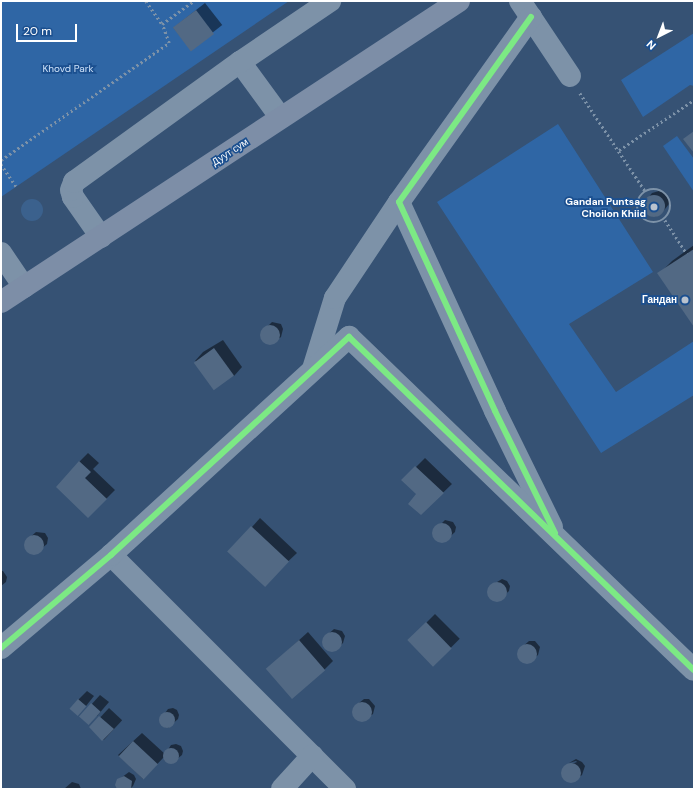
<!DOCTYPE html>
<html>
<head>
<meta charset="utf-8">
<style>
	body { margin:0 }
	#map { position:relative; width:695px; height:790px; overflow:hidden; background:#365274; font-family:"DM Sans",sans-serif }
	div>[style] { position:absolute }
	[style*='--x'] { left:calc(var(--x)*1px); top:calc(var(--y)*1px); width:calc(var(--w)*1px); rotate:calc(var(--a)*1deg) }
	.green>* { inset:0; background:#2f66a5 }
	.water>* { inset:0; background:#3b618d }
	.round { border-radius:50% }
	.shadow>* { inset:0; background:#0007; transform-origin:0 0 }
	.building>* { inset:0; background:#526984; transform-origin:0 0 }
	.path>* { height:2.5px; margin-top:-1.25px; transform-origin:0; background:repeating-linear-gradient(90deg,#7d92a8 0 2px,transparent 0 5px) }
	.path>.ring { margin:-1.25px; padding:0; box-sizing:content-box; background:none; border:2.5px solid #7d92a8; border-radius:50% }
	.minor>* { height:22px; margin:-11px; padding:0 11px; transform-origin:11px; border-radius:11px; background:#7d92a8 }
	.major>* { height:22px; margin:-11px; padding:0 11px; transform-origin:11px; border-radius:11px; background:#7d8ea7 }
	.cycleway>* { height:6px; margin:-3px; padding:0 3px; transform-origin:3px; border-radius:3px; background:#7ce984 }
	.dots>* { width:11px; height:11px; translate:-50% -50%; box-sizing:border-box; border:2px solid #1b4f8f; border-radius:50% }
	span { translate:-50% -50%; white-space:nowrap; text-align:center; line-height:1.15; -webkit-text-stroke:3.5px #1b4f8f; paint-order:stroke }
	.park-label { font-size:10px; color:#cfe3fa }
	.street-label { font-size:10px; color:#fff }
	.poi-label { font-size:10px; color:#fff; font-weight:700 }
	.right { translate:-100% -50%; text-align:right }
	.frame { position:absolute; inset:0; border:2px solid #fff; pointer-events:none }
	.north { position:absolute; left:639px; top:16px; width:40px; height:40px; -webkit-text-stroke:3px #1b4f8f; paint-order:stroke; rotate:222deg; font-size:11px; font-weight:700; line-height:16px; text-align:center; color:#fff }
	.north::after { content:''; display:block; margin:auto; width:14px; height:18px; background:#fff; clip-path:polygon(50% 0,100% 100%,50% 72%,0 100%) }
	.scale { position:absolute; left:16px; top:24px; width:61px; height:18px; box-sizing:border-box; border:2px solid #fff; border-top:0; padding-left:5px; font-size:12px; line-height:14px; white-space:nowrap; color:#fff; -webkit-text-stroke:3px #1b4f8f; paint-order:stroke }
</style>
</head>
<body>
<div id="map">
	<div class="green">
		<div style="clip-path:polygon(1px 1px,289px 1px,1px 197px)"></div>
		<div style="clip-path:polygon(694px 33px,694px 86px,690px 85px,643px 117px,621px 80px)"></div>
		<div style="clip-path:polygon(558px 124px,653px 272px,569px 324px,616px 392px,694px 341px,694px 395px,601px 453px,437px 202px)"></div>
		<div style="clip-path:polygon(677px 136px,694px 159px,694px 192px,663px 146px)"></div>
	</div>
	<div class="water">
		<div class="round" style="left:21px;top:199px;width:22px;height:22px"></div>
	</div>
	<div class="shadow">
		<div style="left:205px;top:3px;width:28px;height:40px;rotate:52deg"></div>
		<div style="clip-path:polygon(659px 191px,665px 193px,669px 198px,669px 204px,661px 214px,655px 217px,648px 215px,644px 210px,644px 203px,652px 193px)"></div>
		<div style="clip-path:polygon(694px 245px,694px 325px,659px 274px,672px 261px)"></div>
		<div style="clip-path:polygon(272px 322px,281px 324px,283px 329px,281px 337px,272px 344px,264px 341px,261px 336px,263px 331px)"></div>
		<div style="clip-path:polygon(223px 340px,242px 367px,234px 376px,195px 361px,203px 352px)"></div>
		<div style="clip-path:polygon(88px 453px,99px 463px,93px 469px,115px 490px,88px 517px,79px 462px)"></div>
		<div style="clip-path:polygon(425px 458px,452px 484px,421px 514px,417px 494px,403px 480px)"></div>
		<div style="clip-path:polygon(260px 518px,297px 553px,265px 583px,252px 527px)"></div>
		<div style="clip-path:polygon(445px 520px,453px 522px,456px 527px,455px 532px,444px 542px,439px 541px,434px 537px,434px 531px)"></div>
		<div style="clip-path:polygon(36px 532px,45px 533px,48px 538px,47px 544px,36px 553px,28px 551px,26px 546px,27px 540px)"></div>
		<div style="clip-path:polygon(1px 571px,3px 571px,7px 577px,6px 582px,1px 586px)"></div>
		<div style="clip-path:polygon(502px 579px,507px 581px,510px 586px,509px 591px,498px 601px,490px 598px,488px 593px,492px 585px)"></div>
		<div style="left:435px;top:614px;width:35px;height:37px;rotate:45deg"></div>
		<div style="clip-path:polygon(334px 629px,342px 631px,345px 636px,343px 643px,334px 651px,325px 648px,323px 643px,325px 637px)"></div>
		<div style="clip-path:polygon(308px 632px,333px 661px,324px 670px,276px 661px)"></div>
		<div style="clip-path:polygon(529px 641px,535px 641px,540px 647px,538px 655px,529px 662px,521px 660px,518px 655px,520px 649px)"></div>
		<div style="clip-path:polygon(87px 691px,94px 696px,86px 706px,78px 700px)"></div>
		<div style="clip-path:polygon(100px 695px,109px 702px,97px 716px,80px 717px)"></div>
		<div style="clip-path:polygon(364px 699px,369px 699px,375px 706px,373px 714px,363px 721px,355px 718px,353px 713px,354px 707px)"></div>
		<div style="left:109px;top:708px;width:18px;height:27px;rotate:43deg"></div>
		<div style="clip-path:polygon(173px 708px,177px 710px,179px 715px,178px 719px,168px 728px,164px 727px,160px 720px,168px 709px)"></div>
		<div style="clip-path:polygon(142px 733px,165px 754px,171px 745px,176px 744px,181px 746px,183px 751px,182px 755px,172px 763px,165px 761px,164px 757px,143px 779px,118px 755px)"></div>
		<div style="clip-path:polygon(576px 759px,582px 762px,585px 766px,582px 775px,573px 782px,565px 779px,563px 774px,566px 766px,577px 762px,576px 761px,569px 763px)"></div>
		<div style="clip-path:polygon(129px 772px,134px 775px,136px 779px,133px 786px,130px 789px,118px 789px,118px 780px)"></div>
		<div style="clip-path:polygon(72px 782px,79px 784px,81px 789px,64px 789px)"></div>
	</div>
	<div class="building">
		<div style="left:196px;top:10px;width:30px;height:29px;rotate:53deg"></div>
		<div style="clip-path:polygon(694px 131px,694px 153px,683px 139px)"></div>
		<div class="round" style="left:643px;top:195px;width:22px;height:22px"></div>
		<div style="clip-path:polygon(694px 249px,694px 327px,657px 273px)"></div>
		<div class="round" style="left:260px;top:325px;width:20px;height:20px"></div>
		<div style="left:214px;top:348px;width:34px;height:25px;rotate:54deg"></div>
		<div style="clip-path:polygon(79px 461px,91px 472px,85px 478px,107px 499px,88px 518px,56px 487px)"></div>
		<div style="clip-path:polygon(415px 466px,444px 493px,421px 515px,408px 504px,416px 494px,401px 480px)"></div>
		<div class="round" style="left:432px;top:523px;width:20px;height:20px"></div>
		<div style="left:251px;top:526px;width:52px;height:35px;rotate:43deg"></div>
		<div class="round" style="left:24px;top:535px;width:20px;height:20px"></div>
		<div class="round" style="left:487px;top:582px;width:20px;height:20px"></div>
		<div style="left:426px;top:622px;width:37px;height:26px;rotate:46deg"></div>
		<div class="round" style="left:322px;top:632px;width:20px;height:20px"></div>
		<div style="left:299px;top:640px;width:40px;height:44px;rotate:49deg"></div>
		<div class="round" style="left:517px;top:644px;width:20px;height:20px"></div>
		<div style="left:78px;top:699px;width:11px;height:13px;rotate:41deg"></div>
		<div class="round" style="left:352px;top:702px;width:20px;height:20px"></div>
		<div style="left:91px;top:703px;width:13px;height:18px;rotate:42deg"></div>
		<div class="round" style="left:159px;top:712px;width:16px;height:16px"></div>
		<div style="clip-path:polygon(99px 716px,114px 729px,102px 741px,89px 727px)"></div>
		<div style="left:133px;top:741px;width:34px;height:21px;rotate:43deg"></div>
		<div class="round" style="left:163px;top:748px;width:16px;height:16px"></div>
		<div class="round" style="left:561px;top:763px;width:20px;height:20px"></div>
		<div style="clip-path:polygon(124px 776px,132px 781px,131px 789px,117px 789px,115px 785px,117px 779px)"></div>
	</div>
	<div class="path">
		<div style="--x:146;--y:1;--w:28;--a:55"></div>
		<div style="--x:580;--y:93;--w:118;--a:56.4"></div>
		<div style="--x:619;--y:150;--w:90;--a:-33.7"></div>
		<div style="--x:1;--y:160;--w:205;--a:-34.9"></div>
		<div style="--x:169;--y:43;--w:20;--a:-110"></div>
		<div style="--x:162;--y:24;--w:39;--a:-36"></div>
		<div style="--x:1;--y:164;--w:27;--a:56"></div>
		<div class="ring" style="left:637px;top:189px;width:31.5px;height:31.5px"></div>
		<div style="--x:665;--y:220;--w:40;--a:57.1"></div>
	</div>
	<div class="minor">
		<div style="--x:520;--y:1;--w:90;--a:56.3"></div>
		<div style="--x:531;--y:17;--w:227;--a:125.5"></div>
		<div style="--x:399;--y:202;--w:230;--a:65.3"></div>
		<div style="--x:495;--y:411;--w:129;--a:63.8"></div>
		<div style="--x:240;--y:62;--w:69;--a:53.8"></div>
		<div style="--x:101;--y:237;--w:49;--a:-125"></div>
		<div style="--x:73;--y:197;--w:7;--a:-106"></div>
		<div style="--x:71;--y:190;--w:9;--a:-69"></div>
		<div style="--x:74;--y:182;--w:205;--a:-35.9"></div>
		<div style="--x:240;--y:62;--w:109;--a:-34.1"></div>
		<div style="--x:1;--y:253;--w:41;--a:55.9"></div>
		<div style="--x:313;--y:369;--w:74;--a:-72.8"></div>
		<div style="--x:335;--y:298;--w:115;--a:-56.3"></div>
		<div style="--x:111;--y:555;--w:331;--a:45"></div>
		<div style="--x:1;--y:648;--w:144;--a:-40.2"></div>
		<div style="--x:111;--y:555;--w:323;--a:-42.5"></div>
		<div style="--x:349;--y:337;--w:479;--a:44"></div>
		<div style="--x:282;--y:789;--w:45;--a:-47.7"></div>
	</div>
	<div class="major">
		<div style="--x:1;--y:302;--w:548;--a:-33.31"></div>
	</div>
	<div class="cycleway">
		<div style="--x:531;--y:17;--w:227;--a:125.5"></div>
		<div style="--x:399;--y:202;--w:230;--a:65.3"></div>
		<div style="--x:495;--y:411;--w:136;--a:63.8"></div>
		<div style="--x:1;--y:648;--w:144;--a:-40.2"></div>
		<div style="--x:111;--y:555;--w:323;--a:-42.5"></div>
		<div style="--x:349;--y:337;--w:479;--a:44"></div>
	</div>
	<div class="dots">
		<div style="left:654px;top:207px;background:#b9c2ce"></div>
		<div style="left:685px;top:300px;background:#b9c2ce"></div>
	</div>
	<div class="park-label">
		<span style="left:68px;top:69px">Khovd Park</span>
	</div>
	<div class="street-label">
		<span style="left:230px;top:152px;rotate:-33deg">Дуут сум</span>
	</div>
	<div class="poi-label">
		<span class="right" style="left:646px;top:207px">Gandan Puntsag<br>Choilon Khiid</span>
		<span class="right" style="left:677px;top:300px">Гандан</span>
	</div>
	<div class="frame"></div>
	<div class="north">N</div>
	<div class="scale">20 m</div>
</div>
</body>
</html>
